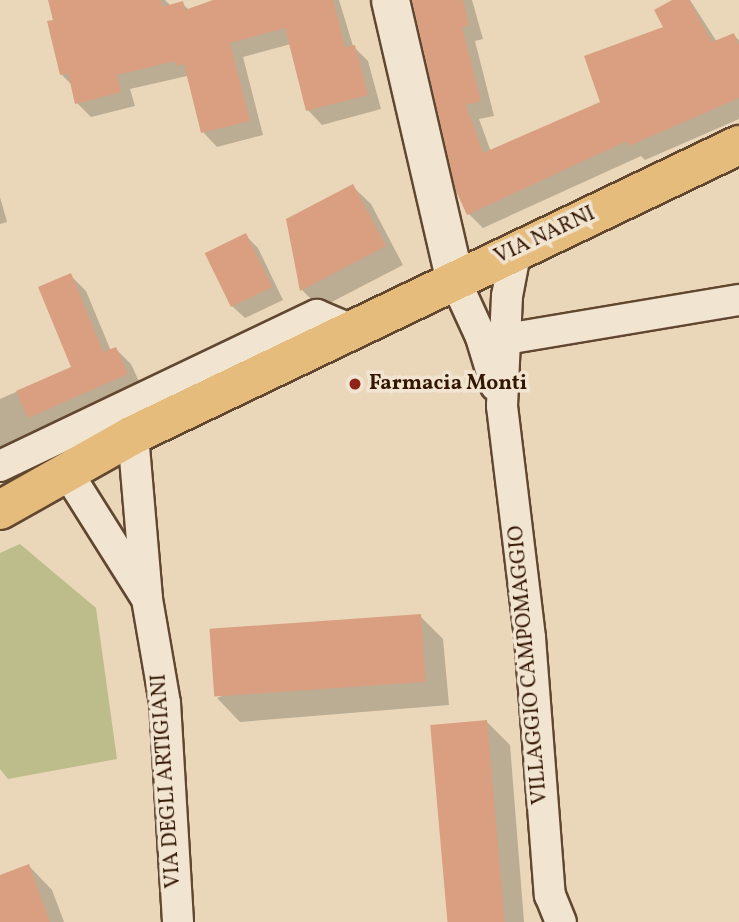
<!DOCTYPE html>
<html>
<head>
<meta charset="utf-8">
<style>
	body { margin:0 }
	#map { position:relative; width:739px; height:922px; overflow:hidden; background:#ead7b9; font-family:Vollkorn,serif }
	div>[style] { position:absolute }
	[style*='--x'] { left:calc(var(--x)*1px); top:calc(var(--y)*1px); width:calc(var(--w)*1px); rotate:calc(var(--a)*1deg) }
	.green>* { inset:0; background:#bdbd8b }
	.shadow>* { inset:0; background:#0003 }
	.building>* { inset:0; background:#da9f81; transform-origin:0 0 }
	.roads { filter:drop-shadow(2px 0 #614730) drop-shadow(-2px 0 #614730) drop-shadow(0 2px #614730) drop-shadow(0 -2px #614730) }
	.minor>* { height:30px; margin:-15px; padding:0 15px; transform-origin:15px; border-radius:15px; background:#f1e5d2 }
	.tertiary>* { height:37px; margin:-18.5px; padding:0 18.5px; transform-origin:18.5px; border-radius:18.5px; background:#f1e5d2 }
	.primary>* { height:38px; margin:-19px; padding:0 19px; transform-origin:19px; border-radius:19px; background:#e5bc7c }
	.dots>* { width:19px; height:19px; translate:-50% -50%; box-sizing:border-box; border:4px solid #f1e5d2; border-radius:50% }
	span { translate:-50% -50%; white-space:nowrap; text-align:center; line-height:1.15; -webkit-text-stroke:7px #f1e5d2; paint-order:stroke }
	.street-label { font-size:21px; color:#331703 }
	.poi-label { font-size:21px; color:#331703; font-weight:700 }
	.left { translate:0 -50%; text-align:left }
</style>
</head>
<body>
<div id="map">
	<div class="green">
		<div style="clip-path:polygon(20px 544px,96px 608px,117px 759px,8px 779px,0 769px,0 553px)"></div>
	</div>
	<div class="shadow">
		<div style="clip-path:polygon(50px 0,165px 0,171px 6px,182px 3px,189px 10px,218px 0,339px 0,353px 46px,368px 61px,381px 109px,322px 125px,308px 110px,291px 44px,243px 57px,263px 135px,217px 147px,203px 132px,187px 76px,130px 89px,135px 106px,91px 117px,77px 103px,72px 85px,61px 74px)"></div>
		<div style="clip-path:polygon(413px 0,472px 0,483px 39px,475px 41px,494px 116px,479px 119px,491px 152px,602px 103px,666px 28px,675px 0,690px 0,717px 42px,733px 35px,739px 40px,739px 119px,645px 160px,641px 156px,483px 228px,469px 214px)"></div>
		<div style="clip-path:polygon(352px 186px,371px 204px,403px 265px,320px 308px,302px 290px)"></div>
		<div style="clip-path:polygon(0 197px,7px 222px,0 224px)"></div>
		<div style="clip-path:polygon(246px 236px,258px 248px,283px 300px,245px 318px,232px 306px)"></div>
		<div style="clip-path:polygon(70px 275px,86px 291px,111px 351px,116px 349px,131px 364px,143px 390px,0 459px,0 399px,73px 367px)"></div>
		<div style="clip-path:polygon(420px 616px,443px 639px,449px 705px,240px 722px,217px 698px)"></div>
		<div style="clip-path:polygon(487px 722px,510px 745px,524px 922px,448px 922px)"></div>
		<div style="clip-path:polygon(29px 866px,52px 890px,64px 922px,0 922px,0 877px)"></div>
	</div>
	<div class="building">
		<div style="clip-path:polygon(48px 0,161px 0,162px 7px,183px 1px,185px 10px,213px 0,333px 0,345px 47px,355px 45px,368px 95px,306px 111px,285px 28px,230px 43px,250px 121px,201px 133px,184px 64px,176px 66px,175px 61px,117px 75px,121px 92px,75px 104px,68px 73px,60px 75px,47px 21px,53px 20px)"></div>
		<div style="clip-path:polygon(412px 0,463px 0,469px 25px,462px 27px,481px 101px,466px 105px,483px 153px,600px 102px,584px 56px,663px 27px,654px 10px,672px 0,689px 0,712px 42px,734px 33px,739px 45px,739px 98px,629px 146px,627px 141px,467px 215px,456px 191px)"></div>
		<div style="clip-path:polygon(353px 184px,386px 246px,300px 291px,286px 219px)"></div>
		<div style="left:246px;top:233px;width:60px;height:46px;rotate:64deg"></div>
		<div style="clip-path:polygon(71px 273px,103px 352px,116px 347px,128px 374px,28px 418px,16px 391px,71px 367px,38px 287px)"></div>
		<div style="left:421px;top:614px;width:68px;height:212px;rotate:86deg"></div>
		<div style="left:487px;top:720px;width:203px;height:57px;rotate:85deg"></div>
		<div style="clip-path:polygon(29px 864px,50px 922px,0 922px,0 875px)"></div>
	</div>
	<div class="roads">
		<div class="minor">
			<div style="--x:516;--y:249;--w:48;--a:100.8"></div>
			<div style="--x:507;--y:296;--w:110;--a:92.6"></div>
			<div style="--x:502;--y:406;--w:234;--a:83.1"></div>
			<div style="--x:530;--y:638;--w:258;--a:85.6"></div>
			<div style="--x:550;--y:895;--w:29;--a:68"></div>
			<div style="--x:454;--y:278;--w:65;--a:65.4"></div>
			<div style="--x:481;--y:337;--w:51;--a:73"></div>
			<div style="--x:506;--y:339;--w:236;--a:-9.5"></div>
			<div style="--x:133;--y:435;--w:165;--a:85.1"></div>
			<div style="--x:147;--y:599;--w:106;--a:80.2"></div>
			<div style="--x:165;--y:703;--w:219;--a:86.6"></div>
			<div style="--x:0;--y:466;--w:351;--a:-25.5"></div>
			<div style="--x:317;--y:315;--w:39;--a:23"></div>
			<div style="--x:67;--y:472;--w:146;--a:57.8"></div>
		</div>
		<div class="tertiary">
			<div style="--x:390;--y:0;--w:285;--a:77"></div>
		</div>
		<div class="primary">
			<div style="--x:0;--y:510;--w:153;--a:-29.4"></div>
			<div style="--x:133;--y:435;--w:672;--a:-25.57"></div>
		</div>
	</div>
	<div class="dots">
		<div style="left:355px;top:384px;background:#8f2418"></div>
	</div>
	<div class="street-label">
		<span style="left:545px;top:236px;rotate:-25deg">VIA NARNI</span>
		<span style="left:529px;top:665px;rotate:-95deg">VILLAGGIO CAMPOMAGGIO</span>
		<span style="left:167px;top:781px;rotate:-94deg">VIA DEGLI ARTIGIANI</span>
	</div>
	<div class="poi-label">
		<span class="left" style="left:369px;top:384px">Farmacia Monti</span>
	</div>
</div>
</body>
</html>
